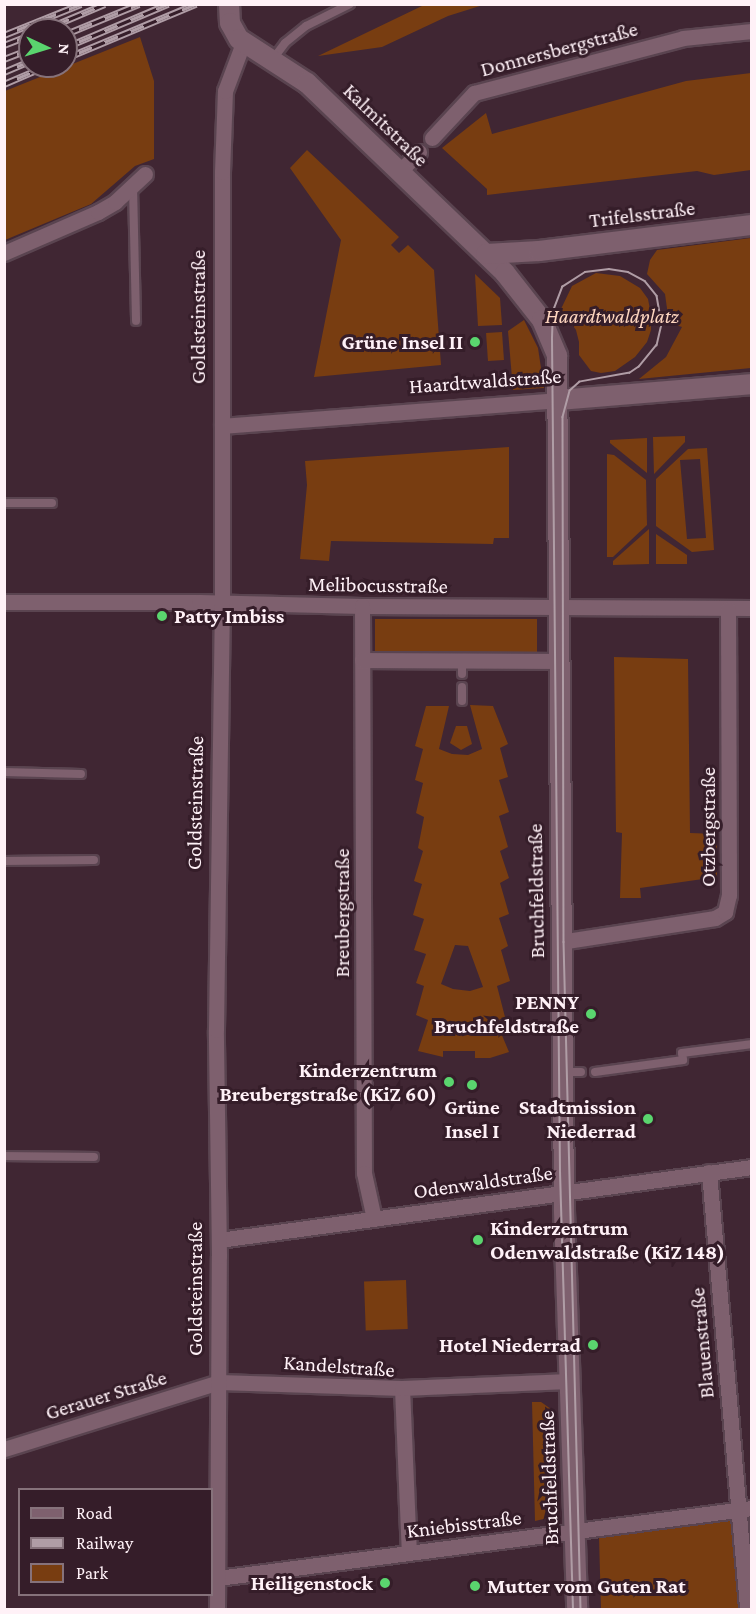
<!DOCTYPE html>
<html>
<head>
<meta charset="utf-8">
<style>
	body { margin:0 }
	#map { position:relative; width:756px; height:1614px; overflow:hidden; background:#402633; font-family:"Crimson Pro",serif }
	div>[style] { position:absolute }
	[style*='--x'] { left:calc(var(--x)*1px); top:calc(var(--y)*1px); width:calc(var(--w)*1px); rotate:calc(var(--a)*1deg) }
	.green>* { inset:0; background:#783d11; transform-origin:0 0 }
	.roads { filter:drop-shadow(2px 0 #5a4450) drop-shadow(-2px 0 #5a4450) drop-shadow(0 2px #5a4450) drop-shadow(0 -2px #5a4450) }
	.service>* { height:8px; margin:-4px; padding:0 4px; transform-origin:4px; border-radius:4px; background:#7e606e }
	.minor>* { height:15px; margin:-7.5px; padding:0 7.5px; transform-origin:7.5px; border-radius:7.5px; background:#7e606e }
	.tertiary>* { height:20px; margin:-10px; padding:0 10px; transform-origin:10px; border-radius:10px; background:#7e606e }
	.tram>* { height:1.5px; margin:-0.75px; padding:0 0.75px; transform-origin:0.75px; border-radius:0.75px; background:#b09da6 }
	.rail>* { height:7px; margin-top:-3.5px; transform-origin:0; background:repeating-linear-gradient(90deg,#351d29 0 14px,#b09da6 0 28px); box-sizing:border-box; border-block:2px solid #b09da6 }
	.dots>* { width:16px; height:16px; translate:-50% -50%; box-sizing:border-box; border:3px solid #351d29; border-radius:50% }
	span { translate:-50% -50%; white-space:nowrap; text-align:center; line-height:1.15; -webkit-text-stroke:6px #351d29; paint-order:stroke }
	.street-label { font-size:21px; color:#fff1f7 }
	.park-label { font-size:21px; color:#fdd5bf; font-style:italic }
	.poi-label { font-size:21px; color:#fff1f7; font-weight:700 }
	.right { translate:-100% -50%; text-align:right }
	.left { translate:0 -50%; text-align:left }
	.frame { position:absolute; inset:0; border:6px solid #fff1f7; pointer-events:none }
	.legend { position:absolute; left:18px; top:1488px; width:195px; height:108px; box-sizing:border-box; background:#351d29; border:2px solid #86727b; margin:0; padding:8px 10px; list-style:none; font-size:18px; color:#fff1f7 }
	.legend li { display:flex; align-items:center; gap:12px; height:30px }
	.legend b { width:30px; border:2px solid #86727b }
	.north { position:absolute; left:18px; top:18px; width:60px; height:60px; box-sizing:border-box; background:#351d29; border:2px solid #86727b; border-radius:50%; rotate:94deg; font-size:16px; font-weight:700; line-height:24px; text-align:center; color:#fff1f7 }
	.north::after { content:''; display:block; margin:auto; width:21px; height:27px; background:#5ad56e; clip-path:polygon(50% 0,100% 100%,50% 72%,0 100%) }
</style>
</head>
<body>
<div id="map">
	<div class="green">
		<div style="clip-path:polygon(424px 5px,483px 5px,448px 16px,382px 47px,318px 56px)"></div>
		<div style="clip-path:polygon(140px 37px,154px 81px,154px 159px,135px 166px,91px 204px,5px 240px,5px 91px)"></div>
		<div style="clip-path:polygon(751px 73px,751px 170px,714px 175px,697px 171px,487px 195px,487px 189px,442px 148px,486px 113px,492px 134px,686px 81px)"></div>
		<div style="clip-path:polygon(307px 150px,399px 237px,391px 245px,399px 253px,408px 245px,434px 270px,441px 365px,314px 377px,341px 240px,290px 168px)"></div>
		<div style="clip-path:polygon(751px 238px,751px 368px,639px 379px,666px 357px,682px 327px,669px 323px,665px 294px,647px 274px,650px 260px,657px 250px)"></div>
		<div style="clip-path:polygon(596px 273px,620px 276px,640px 288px,648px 299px,651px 315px,651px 330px,647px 342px,635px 357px,615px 371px,601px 373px,591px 371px,579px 355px,579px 342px,576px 330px,561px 309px,572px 286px)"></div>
		<div style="clip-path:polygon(475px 274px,500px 298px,502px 325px,478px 326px)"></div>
		<div style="clip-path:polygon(524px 320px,538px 348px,544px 388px,513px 390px,508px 331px)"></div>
		<div style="left:502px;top:332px;width:28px;height:16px;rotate:86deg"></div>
		<div style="clip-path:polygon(685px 436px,685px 442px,654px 474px,653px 437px)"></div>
		<div style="clip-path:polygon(647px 438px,647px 473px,610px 443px,610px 440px)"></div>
		<div style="clip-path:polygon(509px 447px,509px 538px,494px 538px,493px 544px,331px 541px,329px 561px,300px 559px,307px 485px,305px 461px)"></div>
		<div style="clip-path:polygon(evenodd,707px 448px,714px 550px,692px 552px,656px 526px,656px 479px,688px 449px,707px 448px,700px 459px,706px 538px,687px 539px,680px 460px,700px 459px)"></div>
		<div style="clip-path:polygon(607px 454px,614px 455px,646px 480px,647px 525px,613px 557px,607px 557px)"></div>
		<div style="clip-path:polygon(649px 529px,649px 564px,613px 565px,613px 561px)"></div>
		<div style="clip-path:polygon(656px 534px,687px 555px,687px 564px,656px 564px)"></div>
		<div style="left:375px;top:619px;width:162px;height:37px"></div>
		<div style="clip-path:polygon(614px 657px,688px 659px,690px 833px,717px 834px,717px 877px,640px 888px,641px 898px,620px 898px,622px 833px,616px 832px)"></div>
		<div style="clip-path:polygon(evenodd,470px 705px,493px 706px,508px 744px,500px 748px,508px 777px,499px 780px,509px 812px,499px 816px,508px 847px,500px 851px,509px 878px,500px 883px,509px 914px,499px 918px,508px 946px,501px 950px,510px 981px,497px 986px,505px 1017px,496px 1021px,509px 1052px,490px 1058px,475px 1058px,475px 1051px,443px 1051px,443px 1057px,418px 1051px,428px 1020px,416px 1015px,424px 986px,416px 983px,426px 954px,414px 950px,424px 919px,413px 915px,422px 884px,414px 881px,423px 851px,418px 848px,424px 817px,416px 813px,423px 783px,415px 780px,423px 749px,415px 746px,426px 706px,449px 706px,439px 749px,452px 754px,468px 755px,482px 749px,470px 705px,455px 945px,468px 946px,483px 987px,470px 991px,453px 989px,441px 984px,455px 945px)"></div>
		<div style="clip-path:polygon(456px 726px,467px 726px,472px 744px,461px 750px,450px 743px)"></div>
		<div style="left:406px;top:1280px;width:49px;height:42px;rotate:88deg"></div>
		<div style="clip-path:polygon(532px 1402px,541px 1402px,551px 1409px,553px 1511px,548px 1518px,535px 1521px)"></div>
		<div style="clip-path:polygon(733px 1517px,741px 1609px,601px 1609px,599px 1536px)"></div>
	</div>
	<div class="roads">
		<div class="service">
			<div style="--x:273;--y:59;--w:20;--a:-53"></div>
			<div style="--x:285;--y:43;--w:27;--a:-39"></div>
			<div style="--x:306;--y:26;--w:49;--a:-26.6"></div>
			<div style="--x:133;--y:187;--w:134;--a:88.7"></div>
			<div style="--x:4;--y:503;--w:48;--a:0"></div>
			<div style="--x:462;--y:674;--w:13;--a:-90"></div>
			<div style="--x:462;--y:701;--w:14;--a:-90"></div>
			<div style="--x:4;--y:772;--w:77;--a:1.5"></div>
			<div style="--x:4;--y:861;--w:90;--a:-0.6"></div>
			<div style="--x:564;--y:1072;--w:17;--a:0"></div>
			<div style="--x:595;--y:1072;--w:89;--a:-7.8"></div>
			<div style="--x:683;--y:1060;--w:7;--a:-98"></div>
			<div style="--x:682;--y:1053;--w:71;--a:-7.3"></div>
			<div style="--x:4;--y:1156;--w:90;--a:0.6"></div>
		</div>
		<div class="minor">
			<div style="--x:432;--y:138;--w:62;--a:-47"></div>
			<div style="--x:474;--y:93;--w:216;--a:-14.7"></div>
			<div style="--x:683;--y:38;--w:69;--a:-5.8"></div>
			<div style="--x:400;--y:171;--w:27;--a:-45"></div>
			<div style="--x:4;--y:253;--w:103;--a:-23.6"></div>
			<div style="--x:98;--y:212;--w:20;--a:-30"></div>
			<div style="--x:115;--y:202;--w:41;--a:-43"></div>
			<div style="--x:222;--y:426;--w:338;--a:-4.4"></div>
			<div style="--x:4;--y:602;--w:195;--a:0"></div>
			<div style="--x:199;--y:602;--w:163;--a:1.4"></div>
			<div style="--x:362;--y:606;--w:390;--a:0.3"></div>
			<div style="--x:362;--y:606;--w:567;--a:89.8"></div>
			<div style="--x:364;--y:1173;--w:47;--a:77.7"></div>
			<div style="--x:362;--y:660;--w:196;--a:0.3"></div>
			<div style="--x:560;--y:942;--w:157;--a:-8.8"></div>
			<div style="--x:715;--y:918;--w:12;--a:-31"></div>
			<div style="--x:725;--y:912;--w:17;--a:-77"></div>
			<div style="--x:729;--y:895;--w:286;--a:-90.2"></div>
			<div style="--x:709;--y:1172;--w:440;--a:85"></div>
			<div style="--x:219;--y:1240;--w:538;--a:-7.8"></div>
			<div style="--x:402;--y:1388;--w:165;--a:87.6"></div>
			<div style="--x:4;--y:1449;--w:225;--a:-17.3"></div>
			<div style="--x:219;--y:1382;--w:183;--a:1.9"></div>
			<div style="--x:402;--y:1388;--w:167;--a:-2.4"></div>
			<div style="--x:218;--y:1578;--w:539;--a:-7.47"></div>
			<div style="--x:217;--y:1610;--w:354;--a:-89.7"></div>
			<div style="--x:219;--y:1256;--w:226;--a:-90.8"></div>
			<div style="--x:216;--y:1030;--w:427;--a:-89.2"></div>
			<div style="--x:222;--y:603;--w:431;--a:-90"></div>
			<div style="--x:222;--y:172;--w:81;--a:-87.9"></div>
			<div style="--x:225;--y:91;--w:51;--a:-69.4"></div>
		</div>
		<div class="tertiary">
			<div style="--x:229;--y:4;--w:19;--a:87"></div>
			<div style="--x:230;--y:23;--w:18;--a:61"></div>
			<div style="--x:239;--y:39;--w:81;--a:32.9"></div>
			<div style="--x:307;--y:83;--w:274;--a:43.8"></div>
			<div style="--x:505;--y:273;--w:60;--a:51.8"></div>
			<div style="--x:542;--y:320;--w:39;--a:67"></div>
			<div style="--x:557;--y:356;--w:855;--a:89.53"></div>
			<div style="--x:564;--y:1211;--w:399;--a:88.1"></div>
			<div style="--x:486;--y:254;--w:53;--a:-3.2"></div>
			<div style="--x:539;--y:251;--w:215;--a:-7"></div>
			<div style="--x:559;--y:400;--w:194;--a:-4.7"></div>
		</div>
	</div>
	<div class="tram">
		<div style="--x:573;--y:1610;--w:437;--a:-91.7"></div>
		<div style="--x:560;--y:1173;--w:835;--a:-90.55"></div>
		<div style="--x:552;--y:338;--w:27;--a:-88"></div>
		<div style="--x:553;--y:311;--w:26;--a:-69"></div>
		<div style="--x:562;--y:287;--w:27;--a:-33"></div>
		<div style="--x:585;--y:272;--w:24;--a:-7"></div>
		<div style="--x:609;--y:269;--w:19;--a:9"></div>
		<div style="--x:628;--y:272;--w:19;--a:28"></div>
		<div style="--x:645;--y:281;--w:19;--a:51"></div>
		<div style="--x:657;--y:296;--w:28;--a:80"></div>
		<div style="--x:662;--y:324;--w:22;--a:103"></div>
		<div style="--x:657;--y:345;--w:28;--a:129"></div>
		<div style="--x:639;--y:367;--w:11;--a:146"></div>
		<div style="--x:630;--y:373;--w:51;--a:169.8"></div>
		<div style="--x:580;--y:382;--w:13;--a:138"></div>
		<div style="--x:570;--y:391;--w:27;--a:105"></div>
		<div style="--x:563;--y:417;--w:525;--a:89.89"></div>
		<div style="--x:564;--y:942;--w:668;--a:88.54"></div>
	</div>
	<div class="rail">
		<div style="--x:43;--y:30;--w:67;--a:-22.8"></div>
		<div style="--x:66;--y:34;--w:79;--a:-22.3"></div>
		<div style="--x:4;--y:35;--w:83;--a:-21.9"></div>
		<div style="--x:4;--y:45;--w:28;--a:-21"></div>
		<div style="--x:66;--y:47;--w:111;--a:-22.9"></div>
		<div style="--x:66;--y:58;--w:141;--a:-22.6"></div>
		<div style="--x:4;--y:59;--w:28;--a:-21"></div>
		<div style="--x:4;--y:72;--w:28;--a:-23"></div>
		<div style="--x:4;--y:84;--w:46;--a:-23.2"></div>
	</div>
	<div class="dots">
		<div style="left:475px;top:342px;background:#5ad56e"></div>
		<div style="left:162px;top:616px;background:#5ad56e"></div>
		<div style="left:591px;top:1014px;background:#5ad56e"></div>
		<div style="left:449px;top:1082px;background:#5ad56e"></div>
		<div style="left:472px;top:1085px;background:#5ad56e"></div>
		<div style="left:648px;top:1119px;background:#5ad56e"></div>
		<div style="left:478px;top:1240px;background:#5ad56e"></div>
		<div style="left:593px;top:1345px;background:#5ad56e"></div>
		<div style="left:385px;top:1583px;background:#5ad56e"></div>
		<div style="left:475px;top:1586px;background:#5ad56e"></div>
	</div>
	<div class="street-label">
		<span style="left:559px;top:49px;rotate:-15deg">Donnersbergstraße</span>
		<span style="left:386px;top:125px;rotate:44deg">Kalmitstraße</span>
		<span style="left:642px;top:214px;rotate:-7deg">Trifelsstraße</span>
		<span style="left:198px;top:317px;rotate:-90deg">Goldsteinstraße</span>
		<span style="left:485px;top:381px;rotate:-4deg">Haardtwaldstraße</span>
		<span style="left:378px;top:585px;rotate:1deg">Melibocusstraße</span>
		<span style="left:195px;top:803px;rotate:-89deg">Goldsteinstraße</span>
		<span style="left:708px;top:827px;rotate:-90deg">Otzbergstraße</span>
		<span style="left:536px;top:891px;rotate:-91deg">Bruchfeldstraße</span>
		<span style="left:342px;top:913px;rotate:-90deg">Breubergstraße</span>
		<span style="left:483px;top:1182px;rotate:-8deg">Odenwaldstraße</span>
		<span style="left:195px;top:1289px;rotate:-90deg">Goldsteinstraße</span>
		<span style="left:702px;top:1343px;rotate:-95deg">Blauenstraße</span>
		<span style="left:339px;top:1366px;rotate:4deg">Kandelstraße</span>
		<span style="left:106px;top:1395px;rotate:-17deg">Gerauer Straße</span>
		<span style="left:549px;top:1478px;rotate:-92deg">Bruchfeldstraße</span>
		<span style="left:464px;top:1524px;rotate:-7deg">Kniebisstraße</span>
	</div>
	<div class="park-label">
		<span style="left:612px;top:316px">Haardtwaldplatz</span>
	</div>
	<div class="poi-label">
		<span class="right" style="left:463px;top:342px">Grüne Insel II</span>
		<span class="left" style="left:174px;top:616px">Patty Imbiss</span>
		<span class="right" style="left:579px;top:1014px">PENNY<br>Bruchfeldstraße</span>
		<span class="right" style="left:437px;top:1082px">Kinderzentrum<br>Breubergstraße (KiZ 60)</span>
		<span style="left:472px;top:1119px">Grüne<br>Insel I</span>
		<span class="right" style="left:636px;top:1119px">Stadtmission<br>Niederrad</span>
		<span class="left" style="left:490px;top:1240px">Kinderzentrum<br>Odenwaldstraße (KiZ 148)</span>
		<span class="right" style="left:581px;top:1345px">Hotel Niederrad</span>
		<span class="right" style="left:373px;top:1583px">Heiligenstock</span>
		<span class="left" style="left:487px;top:1586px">Mutter vom Guten Rat</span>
	</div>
	<div class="frame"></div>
	<ul class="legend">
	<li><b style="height:8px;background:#7e606e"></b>Road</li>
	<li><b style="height:8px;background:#b09da6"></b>Railway</li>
	<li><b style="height:16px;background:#783d11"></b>Park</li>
	</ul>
	<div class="north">N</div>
</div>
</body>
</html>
